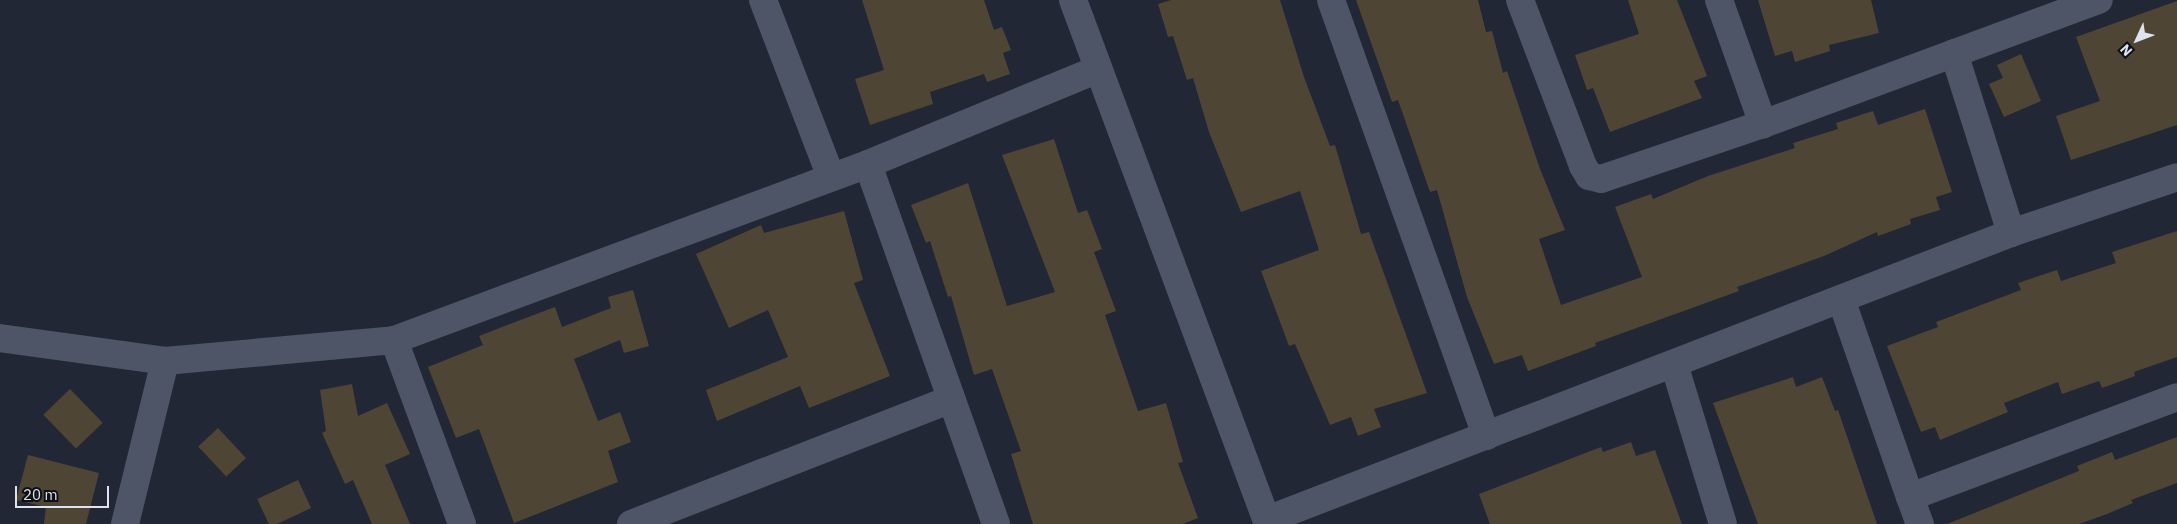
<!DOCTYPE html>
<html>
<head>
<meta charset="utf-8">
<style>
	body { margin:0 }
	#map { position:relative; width:2177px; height:524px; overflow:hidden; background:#212735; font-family:"IBM Plex Sans",sans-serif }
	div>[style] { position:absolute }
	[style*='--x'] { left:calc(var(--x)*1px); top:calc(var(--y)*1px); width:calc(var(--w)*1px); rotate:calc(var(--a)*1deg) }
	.building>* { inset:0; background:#4f4535; transform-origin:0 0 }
	.minor>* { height:28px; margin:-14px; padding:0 14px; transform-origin:14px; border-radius:14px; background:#4e5566 }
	span { translate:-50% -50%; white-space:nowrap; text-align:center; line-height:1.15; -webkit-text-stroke:5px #0d1016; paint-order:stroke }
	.north { position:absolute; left:2112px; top:15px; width:50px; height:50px; -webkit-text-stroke:4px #0d1016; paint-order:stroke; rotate:227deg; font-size:14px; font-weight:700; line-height:20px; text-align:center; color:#dfe3ed }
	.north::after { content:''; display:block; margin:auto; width:18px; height:22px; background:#dfe3ed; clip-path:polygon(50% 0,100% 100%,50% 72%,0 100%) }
	.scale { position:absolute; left:15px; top:486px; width:94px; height:22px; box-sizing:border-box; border:2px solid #dfe3ed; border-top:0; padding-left:6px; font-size:15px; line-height:18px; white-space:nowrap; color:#dfe3ed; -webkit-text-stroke:4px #0d1016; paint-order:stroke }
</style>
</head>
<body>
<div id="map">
	<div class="building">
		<div style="clip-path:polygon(862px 0,984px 0,994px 30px,1002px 27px,1011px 50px,1003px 53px,1010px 74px,987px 82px,984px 74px,930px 92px,933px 104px,870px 125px,855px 79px,884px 70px)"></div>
		<div style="clip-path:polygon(1171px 0,1280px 0,1304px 77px,1330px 146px,1335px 145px,1361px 234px,1369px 232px,1427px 393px,1374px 409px,1381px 427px,1358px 436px,1351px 417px,1330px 425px,1295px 344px,1289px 346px,1261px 271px,1319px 250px,1300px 191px,1241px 212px,1209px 132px,1193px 78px,1187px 80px,1173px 36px,1168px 37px,1158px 4px)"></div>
		<div style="clip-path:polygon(1356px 0,1478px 0,1486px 32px,1492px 31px,1503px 73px,1507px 71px,1540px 169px,1565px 230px,1539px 239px,1561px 305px,1642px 277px,1615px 207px,1651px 194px,1653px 199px,1708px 176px,1795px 148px,1793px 143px,1838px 129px,1836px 123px,1873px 111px,1878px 125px,1925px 109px,1952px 192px,1936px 197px,1940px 210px,1910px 219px,1911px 224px,1878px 236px,1877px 232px,1824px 256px,1737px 287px,1739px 291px,1595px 343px,1596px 346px,1528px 371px,1522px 355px,1494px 364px,1467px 297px,1437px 190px,1430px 192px,1398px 100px,1392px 102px)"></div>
		<div style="clip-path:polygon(1628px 0,1677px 0,1707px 76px,1694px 81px,1702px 98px,1610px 132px,1593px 88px,1587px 90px,1575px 55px,1639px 34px)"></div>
		<div style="clip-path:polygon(1758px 0,1871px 0,1879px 33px,1829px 45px,1830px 51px,1795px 62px,1792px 51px,1775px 56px)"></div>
		<div style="clip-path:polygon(2177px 1px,2177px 125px,2071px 160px,2056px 116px,2100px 101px,2076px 37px)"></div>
		<div style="clip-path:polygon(2021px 54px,2041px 101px,2004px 117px,1989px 84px,2003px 78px,1997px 65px)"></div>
		<div style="clip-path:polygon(1054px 139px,1078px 213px,1087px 210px,1102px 249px,1094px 252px,1116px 311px,1105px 315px,1138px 411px,1166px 403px,1183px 462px,1178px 463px,1198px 518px,1183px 524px,1033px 524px,1011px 454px,1021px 451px,992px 369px,974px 375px,951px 296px,948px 297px,930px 241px,926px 243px,911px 205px,968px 183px,1007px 306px,1055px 292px,1002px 155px)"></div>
		<div style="clip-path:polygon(844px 211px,863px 280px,854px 283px,890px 376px,809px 408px,800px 386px,717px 421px,706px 390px,788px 357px,768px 310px,729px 328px,696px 254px,761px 225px,764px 233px)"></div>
		<div style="clip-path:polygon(2177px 231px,2177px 357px,2134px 372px,2135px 376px,2102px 388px,2099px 381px,2062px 394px,2058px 382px,2004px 403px,2008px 412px,1940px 440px,1935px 427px,1921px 432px,1887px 346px,1938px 327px,1936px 322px,2021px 290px,2018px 283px,2057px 270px,2061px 281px,2116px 263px,2112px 252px)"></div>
		<div style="clip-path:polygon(633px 290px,649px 346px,624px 353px,620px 340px,574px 359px,598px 421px,620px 412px,631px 442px,608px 451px,618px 482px,514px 523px,479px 429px,456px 438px,428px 367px,483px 345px,479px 336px,531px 316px,555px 307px,562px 327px,611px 308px,608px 297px)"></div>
		<div style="clip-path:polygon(1793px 377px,1796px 387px,1822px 377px,1835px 411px,1838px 410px,1877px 524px,1758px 524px,1713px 403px)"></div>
		<div style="clip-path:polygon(352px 384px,358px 416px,387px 403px,410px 454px,385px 465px,410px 524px,372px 524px,353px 480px,345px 484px,322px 433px,326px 431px,320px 390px)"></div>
		<div style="left:70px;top:389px;width:47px;height:37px;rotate:46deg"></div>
		<div style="left:218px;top:428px;width:41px;height:27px;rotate:47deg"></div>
		<div style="clip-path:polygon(2177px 437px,2177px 483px,2131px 500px,2133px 503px,2107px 514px,2079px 524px,1947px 524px,2079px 471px,2077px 466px,2112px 452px,2115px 460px)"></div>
		<div style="clip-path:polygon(1631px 442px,1636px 456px,1655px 450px,1682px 524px,1490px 524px,1479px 494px,1601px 447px,1603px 452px)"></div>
		<div style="clip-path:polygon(28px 455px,99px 473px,86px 524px,44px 524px,46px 507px,16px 500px)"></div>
		<div style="left:298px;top:480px;width:31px;height:45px;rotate:65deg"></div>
	</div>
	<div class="minor">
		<div style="--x:763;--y:0;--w:190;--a:69"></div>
		<div style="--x:1073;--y:0;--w:559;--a:69.59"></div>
		<div style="--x:1331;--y:0;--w:463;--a:70.4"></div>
		<div style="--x:1520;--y:0;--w:178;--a:69.2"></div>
		<div style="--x:1583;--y:166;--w:12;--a:59"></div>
		<div style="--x:1589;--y:176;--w:12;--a:14"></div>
		<div style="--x:1601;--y:179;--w:171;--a:-18.8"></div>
		<div style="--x:1763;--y:124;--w:358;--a:-20.3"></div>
		<div style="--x:1719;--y:0;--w:132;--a:70.5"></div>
		<div style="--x:1954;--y:53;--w:189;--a:72.4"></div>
		<div style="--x:1841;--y:299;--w:210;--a:70.8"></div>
		<div style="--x:1910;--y:497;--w:285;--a:-20.5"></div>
		<div style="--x:0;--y:338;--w:167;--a:7.9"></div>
		<div style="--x:165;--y:361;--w:230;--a:-5.2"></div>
		<div style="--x:394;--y:340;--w:506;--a:-20.37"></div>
		<div style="--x:394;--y:340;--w:196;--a:69.7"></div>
		<div style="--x:1674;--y:364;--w:167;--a:73"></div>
		<div style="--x:1910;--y:497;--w:29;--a:70"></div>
		<div style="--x:1267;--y:520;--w:797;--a:-21.09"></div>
		<div style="--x:2011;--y:233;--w:175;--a:-18.6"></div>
		<div style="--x:125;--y:524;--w:168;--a:-76.2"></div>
		<div style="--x:631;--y:524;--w:344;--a:-21.3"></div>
		<div style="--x:996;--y:524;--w:382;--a:-109.6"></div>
		<div style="--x:868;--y:164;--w:249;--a:-22.4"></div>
	</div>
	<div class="north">N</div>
	<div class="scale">20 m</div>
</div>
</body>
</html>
